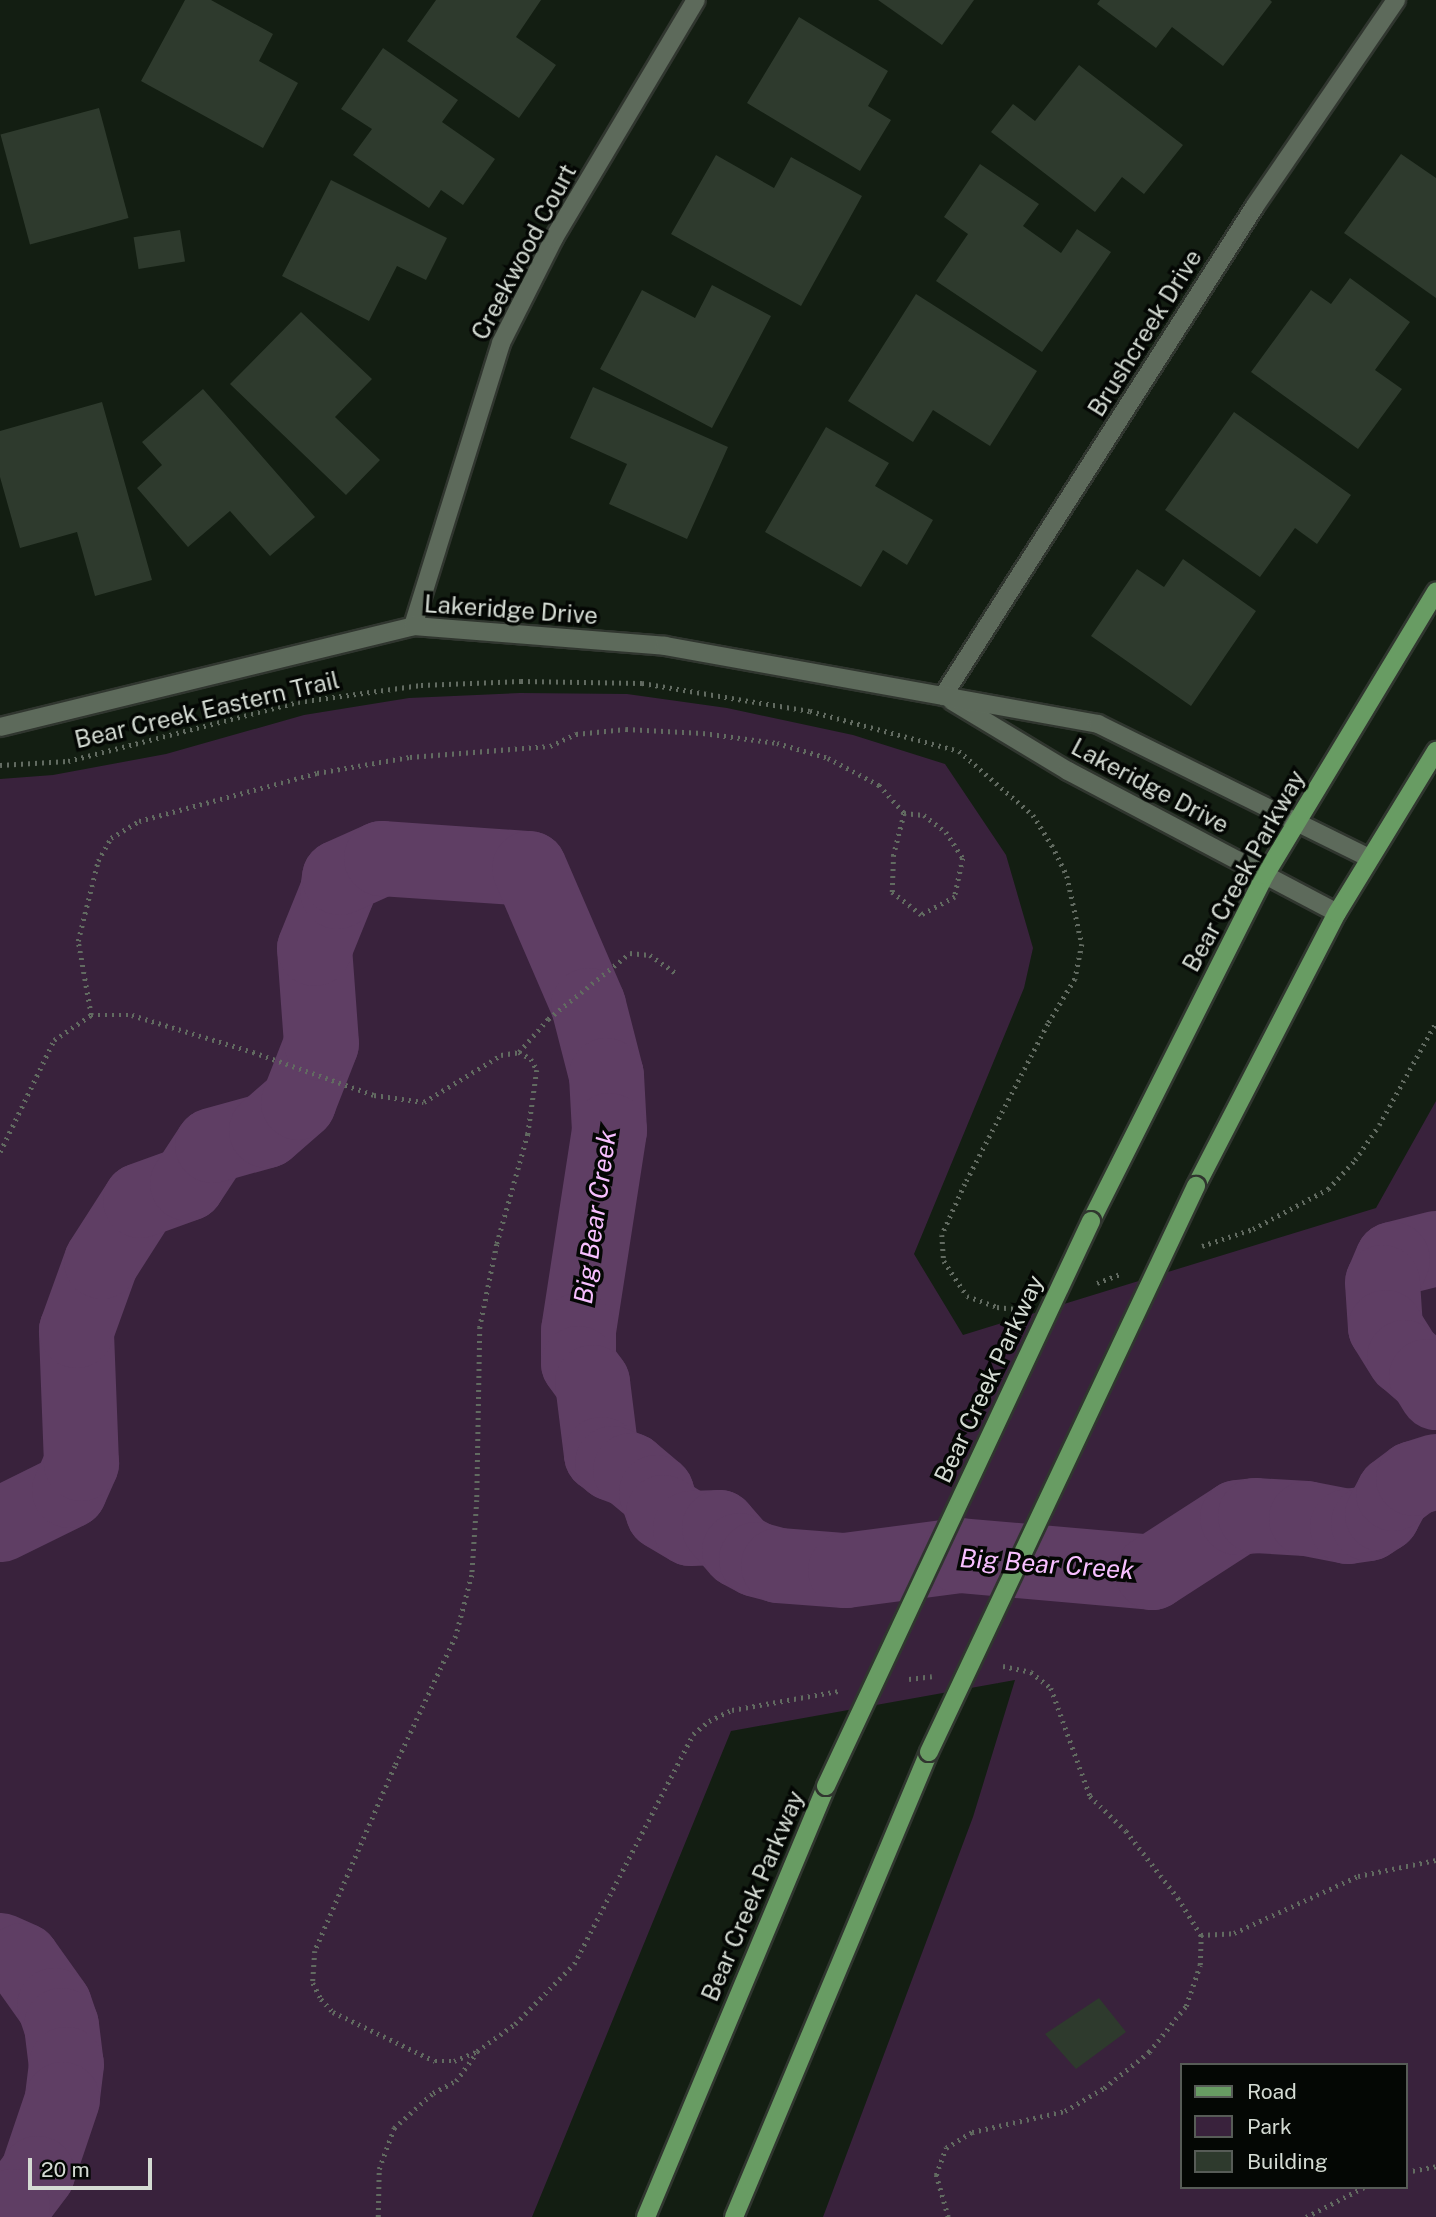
<!DOCTYPE html>
<html>
<head>
<meta charset="utf-8">
<style>
	body { margin:0 }
	#map { position:relative; width:1436px; height:2217px; overflow:hidden; background:#131e12; font-family:"Public Sans",sans-serif }
	div>[style] { position:absolute }
	[style*='--x'] { left:calc(var(--x)*1px); top:calc(var(--y)*1px); width:calc(var(--w)*1px); rotate:calc(var(--a)*1deg) }
	.green>* { inset:0; background:#39223c }
	.river>* { height:75px; margin:-37.5px; padding:0 37.5px; transform-origin:37.5px; border-radius:37.5px; background:#5f3e64 }
	.building>* { inset:0; background:#2e3a2d; transform-origin:0 0 }
	.path>* { height:4.5px; margin-top:-2.25px; transform-origin:0; background:repeating-linear-gradient(90deg,#626b61 0 2px,transparent 0 7px) }
	.roads { filter:drop-shadow(2px 0 #30362f) drop-shadow(-2px 0 #30362f) drop-shadow(0 2px #30362f) drop-shadow(0 -2px #30362f) }
	.minor>* { height:18px; margin:-9px; padding:0 9px; transform-origin:9px; border-radius:9px; background:#5d6a5b }
	.major>* { height:18px; margin:-9px; padding:0 9px; transform-origin:9px; border-radius:9px; background:#689c63 }
	.bridges { filter:drop-shadow(2px 0 #30362f) drop-shadow(-2px 0 #30362f) drop-shadow(0 2px #30362f) drop-shadow(0 -2px #30362f) }
	.major-bridge>* { height:18px; margin:-9px; padding:0 9px; transform-origin:9px; border-radius:9px; background:#689c63 }
	span { translate:-50% -50%; white-space:nowrap; text-align:center; line-height:1.15; -webkit-text-stroke:7px #040704; paint-order:stroke }
	.street-label { font-size:24px; color:#d4dbd3 }
	.water-label { font-size:26px; color:#f7bfff; font-style:italic }
	.legend { position:absolute; left:1180px; top:2063px; width:228px; height:126px; box-sizing:border-box; background:#040704; border:2px solid #575c57; margin:0; padding:9px 12px; list-style:none; font-size:21px; color:#d4dbd3 }
	.legend li { display:flex; align-items:center; gap:14px; height:35px }
	.legend b { width:35px; border:2px solid #575c57 }
	.scale { position:absolute; left:28px; top:2158px; width:124px; height:32px; box-sizing:border-box; border:4px solid #d4dbd3; border-top:0; padding-left:9px; font-size:21px; line-height:24px; white-space:nowrap; color:#d4dbd3; -webkit-text-stroke:5px #040704; paint-order:stroke }
</style>
</head>
<body>
<div id="map">
	<div class="green">
		<div style="clip-path:polygon(evenodd,520px 693px,627px 694px,727px 708px,853px 735px,945px 764px,1006px 855px,1033px 948px,1024px 988px,914px 1254px,963px 1335px,1376px 1208px,1436px 1101px,1436px 2217px,823px 2217px,973px 1817px,1015px 1680px,731px 1731px,532px 2217px,0 2217px,0 779px,53px 775px,166px 754px,304px 715px,409px 698px,520px 693px,1182px 2065px,1406px 2065px,1406px 2187px,1182px 2187px,1182px 2065px)"></div>
	</div>
	<div class="river">
		<div style="--x:1436;--y:1248;--w:45;--a:166"></div>
		<div style="--x:1392;--y:1259;--w:25;--a:113"></div>
		<div style="--x:1382;--y:1282;--w:45;--a:86.2"></div>
		<div style="--x:1385;--y:1327;--w:36;--a:58"></div>
		<div style="--x:1404;--y:1357;--w:29;--a:41"></div>
		<div style="--x:1426;--y:1376;--w:19;--a:58"></div>
		<div style="--x:0;--y:1524;--w:77;--a:-26.2"></div>
		<div style="--x:69;--y:1490;--w:30;--a:-66"></div>
		<div style="--x:81;--y:1463;--w:133;--a:-92.2"></div>
		<div style="--x:76;--y:1330;--w:73;--a:-70.1"></div>
		<div style="--x:101;--y:1261;--w:72;--a:-57.4"></div>
		<div style="--x:140;--y:1200;--w:50;--a:-19.9"></div>
		<div style="--x:187;--y:1183;--w:45;--a:-56.7"></div>
		<div style="--x:212;--y:1145;--w:56;--a:-15.5"></div>
		<div style="--x:266;--y:1130;--w:43;--a:-41.2"></div>
		<div style="--x:298;--y:1102;--w:63;--a:-68.7"></div>
		<div style="--x:321;--y:1043;--w:95;--a:-94.2"></div>
		<div style="--x:314;--y:948;--w:61;--a:-68"></div>
		<div style="--x:337;--y:891;--w:14;--a:-82"></div>
		<div style="--x:339;--y:877;--w:46;--a:-24.3"></div>
		<div style="--x:381;--y:858;--w:148;--a:3.9"></div>
		<div style="--x:529;--y:868;--w:149;--a:66.7"></div>
		<div style="--x:588;--y:1005;--w:72;--a:75.6"></div>
		<div style="--x:606;--y:1075;--w:55;--a:86.9"></div>
		<div style="--x:609;--y:1130;--w:202;--a:98.8"></div>
		<div style="--x:578;--y:1330;--w:33;--a:90"></div>
		<div style="--x:578;--y:1363;--w:24;--a:54"></div>
		<div style="--x:592;--y:1382;--w:73;--a:82.9"></div>
		<div style="--x:601;--y:1454;--w:14;--a:39"></div>
		<div style="--x:612;--y:1463;--w:19;--a:21"></div>
		<div style="--x:630;--y:1470;--w:34;--a:40"></div>
		<div style="--x:656;--y:1492;--w:21;--a:71"></div>
		<div style="--x:663;--y:1512;--w:31;--a:31"></div>
		<div style="--x:690;--y:1528;--w:29;--a:-2"></div>
		<div style="--x:719;--y:1527;--w:30;--a:49"></div>
		<div style="--x:739;--y:1550;--w:19;--a:28"></div>
		<div style="--x:756;--y:1559;--w:23;--a:15"></div>
		<div style="--x:778;--y:1565;--w:67;--a:4.3"></div>
		<div style="--x:845;--y:1570;--w:115;--a:-7.5"></div>
		<div style="--x:959;--y:1555;--w:194;--a:5"></div>
		<div style="--x:1152;--y:1572;--w:101;--a:-32.9"></div>
		<div style="--x:1237;--y:1517;--w:18;--a:-6"></div>
		<div style="--x:1255;--y:1515;--w:51;--a:3.4"></div>
		<div style="--x:1306;--y:1518;--w:42;--a:11"></div>
		<div style="--x:1347;--y:1526;--w:21;--a:-8"></div>
		<div style="--x:1368;--y:1523;--w:17;--a:-33"></div>
		<div style="--x:1382;--y:1514;--w:24;--a:-62"></div>
		<div style="--x:1393;--y:1493;--w:25;--a:-37"></div>
		<div style="--x:1413;--y:1478;--w:24;--a:-17"></div>
		<div style="--x:0;--y:1950;--w:24;--a:24"></div>
		<div style="--x:22;--y:1960;--w:55;--a:54.6"></div>
		<div style="--x:54;--y:2005;--w:21;--a:71"></div>
		<div style="--x:61;--y:2025;--w:39;--a:83"></div>
		<div style="--x:66;--y:2064;--w:35;--a:97"></div>
		<div style="--x:62;--y:2099;--w:78;--a:108.7"></div>
		<div style="--x:37;--y:2173;--w:41;--a:127.1"></div>
		<div style="--x:12;--y:2206;--w:13;--a:153"></div>
	</div>
	<div class="building">
		<div style="clip-path:polygon(185px 0,211px 0,273px 34px,259px 61px,298px 83px,263px 148px,141px 81px)"></div>
		<div style="clip-path:polygon(436px 0,541px 0,516px 37px,556px 65px,519px 118px,407px 41px)"></div>
		<div style="clip-path:polygon(878px 0,974px 0,942px 45px)"></div>
		<div style="clip-path:polygon(1100px 0,1270px 0,1272px 2px,1223px 66px,1172px 27px,1156px 48px,1097px 4px)"></div>
		<div style="clip-path:polygon(799px 17px,888px 71px,868px 106px,891px 120px,860px 171px,747px 103px)"></div>
		<div style="clip-path:polygon(383px 48px,458px 100px,442px 122px,495px 159px,463px 205px,441px 190px,429px 208px,353px 155px,372px 129px,341px 109px)"></div>
		<div style="clip-path:polygon(1079px 65px,1183px 145px,1144px 194px,1122px 177px,1095px 212px,991px 132px,1013px 104px,1035px 121px)"></div>
		<div style="left:99px;top:108px;width:114px;height:102px;rotate:75deg"></div>
		<div style="clip-path:polygon(1401px 154px,1436px 178px,1436px 298px,1344px 233px)"></div>
		<div style="clip-path:polygon(716px 155px,774px 188px,791px 157px,862px 196px,801px 306px,671px 234px)"></div>
		<div style="clip-path:polygon(980px 164px,1039px 204px,1023px 226px,1061px 253px,1077px 229px,1111px 252px,1042px 352px,936px 281px,968px 234px,944px 217px)"></div>
		<div style="clip-path:polygon(331px 180px,447px 238px,426px 280px,397px 266px,369px 321px,282px 276px)"></div>
		<div style="left:180px;top:230px;width:32px;height:47px;rotate:81deg"></div>
		<div style="clip-path:polygon(1350px 278px,1410px 322px,1375px 370px,1402px 389px,1358px 449px,1251px 372px,1311px 290px,1331px 304px)"></div>
		<div style="clip-path:polygon(712px 285px,771px 316px,712px 428px,600px 369px,642px 290px,695px 318px)"></div>
		<div style="clip-path:polygon(916px 294px,1037px 371px,990px 446px,933px 410px,913px 442px,848px 401px)"></div>
		<div style="clip-path:polygon(301px 312px,372px 379px,335px 417px,380px 460px,346px 495px,230px 384px)"></div>
		<div style="clip-path:polygon(593px 387px,728px 447px,687px 539px,609px 504px,627px 464px,570px 438px)"></div>
		<div style="clip-path:polygon(203px 389px,315px 517px,270px 556px,230px 511px,188px 547px,137px 488px,162px 465px,142px 442px)"></div>
		<div style="clip-path:polygon(102px 402px,152px 580px,95px 596px,77px 532px,20px 548px,0 477px,0 431px)"></div>
		<div style="clip-path:polygon(1234px 412px,1351px 495px,1317px 544px,1295px 528px,1260px 577px,1165px 510px)"></div>
		<div style="clip-path:polygon(826px 427px,889px 463px,875px 486px,933px 520px,907px 565px,883px 550px,861px 587px,765px 532px)"></div>
		<div style="clip-path:polygon(1183px 559px,1256px 611px,1191px 706px,1091px 636px,1137px 569px,1164px 587px)"></div>
		<div style="clip-path:polygon(1099px 1998px,1126px 2032px,1076px 2069px,1045px 2034px)"></div>
	</div>
	<div class="path">
		<div style="--x:0;--y:765;--w:68;--a:-3.4"></div>
		<div style="--x:68;--y:761;--w:237;--a:-14.4"></div>
		<div style="--x:298;--y:702;--w:124;--a:-7.9"></div>
		<div style="--x:421;--y:685;--w:100;--a:-2.3"></div>
		<div style="--x:521;--y:681;--w:121;--a:0.9"></div>
		<div style="--x:642;--y:683;--w:170;--a:9.5"></div>
		<div style="--x:810;--y:711;--w:154;--a:15"></div>
		<div style="--x:959;--y:751;--w:98;--a:40.9"></div>
		<div style="--x:1033;--y:815;--w:36;--a:58"></div>
		<div style="--x:1052;--y:845;--w:34;--a:64"></div>
		<div style="--x:1067;--y:876;--w:70;--a:77.6"></div>
		<div style="--x:1082;--y:944;--w:36;--a:101"></div>
		<div style="--x:1075;--y:979;--w:52;--a:121"></div>
		<div style="--x:1048;--y:1024;--w:180;--a:117.4"></div>
		<div style="--x:965;--y:1184;--w:56;--a:114.3"></div>
		<div style="--x:942;--y:1235;--w:26;--a:86"></div>
		<div style="--x:944;--y:1261;--w:42;--a:56.7"></div>
		<div style="--x:967;--y:1296;--w:32;--a:20"></div>
		<div style="--x:997;--y:1307;--w:19;--a:6"></div>
		<div style="--x:91;--y:1015;--w:75;--a:-100"></div>
		<div style="--x:78;--y:941;--w:82;--a:-76"></div>
		<div style="--x:98;--y:861;--w:26;--a:-61"></div>
		<div style="--x:111;--y:838;--w:33;--a:-31"></div>
		<div style="--x:139;--y:821;--w:184;--a:-15.1"></div>
		<div style="--x:317;--y:773;--w:94;--a:-9.8"></div>
		<div style="--x:410;--y:757;--w:140;--a:-4.5"></div>
		<div style="--x:550;--y:746;--w:29;--a:-25"></div>
		<div style="--x:576;--y:734;--w:50;--a:-5.7"></div>
		<div style="--x:626;--y:729;--w:77;--a:3"></div>
		<div style="--x:703;--y:733;--w:75;--a:7.7"></div>
		<div style="--x:777;--y:743;--w:53;--a:16.4"></div>
		<div style="--x:828;--y:758;--w:58;--a:27.9"></div>
		<div style="--x:879;--y:785;--w:38;--a:48"></div>
		<div style="--x:904;--y:813;--w:20;--a:6"></div>
		<div style="--x:924;--y:815;--w:28;--a:38"></div>
		<div style="--x:946;--y:832;--w:31;--a:57"></div>
		<div style="--x:963;--y:858;--w:40;--a:102"></div>
		<div style="--x:955;--y:897;--w:38;--a:152"></div>
		<div style="--x:921;--y:915;--w:37;--a:-142"></div>
		<div style="--x:892;--y:892;--w:36;--a:-88"></div>
		<div style="--x:893;--y:856;--w:44;--a:-75.7"></div>
		<div style="--x:519;--y:1052;--w:44;--a:-48.7"></div>
		<div style="--x:548;--y:1019;--w:105;--a:-38.8"></div>
		<div style="--x:630;--y:953;--w:20;--a:6"></div>
		<div style="--x:650;--y:955;--w:33;--a:35"></div>
		<div style="--x:0;--y:1152;--w:124;--a:-64.3"></div>
		<div style="--x:54;--y:1040;--w:45;--a:-34"></div>
		<div style="--x:91;--y:1015;--w:41;--a:0"></div>
		<div style="--x:132;--y:1015;--w:127;--a:17"></div>
		<div style="--x:253;--y:1052;--w:128;--a:19.6"></div>
		<div style="--x:374;--y:1095;--w:50;--a:8"></div>
		<div style="--x:424;--y:1102;--w:90;--a:-31.4"></div>
		<div style="--x:501;--y:1055;--w:18;--a:-9"></div>
		<div style="--x:519;--y:1052;--w:14;--a:30"></div>
		<div style="--x:531;--y:1059;--w:13;--a:61"></div>
		<div style="--x:537;--y:1070;--w:65;--a:98"></div>
		<div style="--x:528;--y:1134;--w:114;--a:105.7"></div>
		<div style="--x:497;--y:1244;--w:85;--a:101.6"></div>
		<div style="--x:480;--y:1327;--w:173;--a:91"></div>
		<div style="--x:477;--y:1500;--w:75;--a:93.8"></div>
		<div style="--x:472;--y:1575;--w:63;--a:104.7"></div>
		<div style="--x:456;--y:1636;--w:144;--a:115.1"></div>
		<div style="--x:395;--y:1766;--w:202;--a:113.4"></div>
		<div style="--x:315;--y:1951;--w:32;--a:94"></div>
		<div style="--x:313;--y:1983;--w:18;--a:63"></div>
		<div style="--x:321;--y:1999;--w:18;--a:47"></div>
		<div style="--x:333;--y:2012;--w:113;--a:25.7"></div>
		<div style="--x:435;--y:2061;--w:19;--a:0"></div>
		<div style="--x:454;--y:2061;--w:25;--a:-23"></div>
		<div style="--x:477;--y:2051;--w:47;--a:-35.4"></div>
		<div style="--x:515;--y:2024;--w:84;--a:-45.5"></div>
		<div style="--x:574;--y:1964;--w:259;--a:-62.6"></div>
		<div style="--x:693;--y:1734;--w:21;--a:-39"></div>
		<div style="--x:709;--y:1721;--w:25;--a:-26"></div>
		<div style="--x:732;--y:1710;--w:109;--a:-10.1"></div>
		<div style="--x:1202;--y:1246;--w:54;--a:-18.4"></div>
		<div style="--x:1253;--y:1229;--w:85;--a:-28.1"></div>
		<div style="--x:1328;--y:1189;--w:40;--a:-47"></div>
		<div style="--x:1355;--y:1160;--w:42;--a:-55.6"></div>
		<div style="--x:1379;--y:1125;--w:118;--a:-61"></div>
		<div style="--x:1097;--y:1283;--w:26;--a:-21"></div>
		<div style="--x:1003;--y:1666;--w:29;--a:12"></div>
		<div style="--x:1031;--y:1672;--w:26;--a:39"></div>
		<div style="--x:1051;--y:1688;--w:115;--a:70.1"></div>
		<div style="--x:1090;--y:1796;--w:50;--a:44.2"></div>
		<div style="--x:1126;--y:1831;--w:85;--a:52.2"></div>
		<div style="--x:1178;--y:1898;--w:44;--a:58.1"></div>
		<div style="--x:1201;--y:1935;--w:33;--a:-3"></div>
		<div style="--x:1234;--y:1933;--w:136;--a:-24.7"></div>
		<div style="--x:1358;--y:1876;--w:80;--a:-11.6"></div>
		<div style="--x:909;--y:1679;--w:23;--a:-7"></div>
		<div style="--x:1406;--y:2172;--w:31;--a:-11"></div>
		<div style="--x:378;--y:2217;--w:48;--a:-88.8"></div>
		<div style="--x:379;--y:2169;--w:44;--a:-69.9"></div>
		<div style="--x:394;--y:2128;--w:52;--a:-41.9"></div>
		<div style="--x:433;--y:2093;--w:26;--a:-28"></div>
		<div style="--x:456;--y:2081;--w:36;--a:-54"></div>
		<div style="--x:948;--y:2217;--w:44;--a:-105.9"></div>
		<div style="--x:936;--y:2175;--w:29;--a:-70"></div>
		<div style="--x:946;--y:2148;--w:31;--a:-32"></div>
		<div style="--x:972;--y:2132;--w:95;--a:-12.7"></div>
		<div style="--x:1065;--y:2111;--w:45;--a:-30.5"></div>
		<div style="--x:1104;--y:2088;--w:58;--a:-38.7"></div>
		<div style="--x:1149;--y:2052;--w:59;--a:-51.2"></div>
		<div style="--x:1186;--y:2006;--w:43;--a:-71.1"></div>
		<div style="--x:1200;--y:1965;--w:30;--a:-88"></div>
		<div style="--x:1306;--y:2217;--w:65;--a:-27.3"></div>
	</div>
	<div class="roads">
		<div class="minor">
			<div style="--x:413;--y:626;--w:296;--a:-72.7"></div>
			<div style="--x:501;--y:343;--w:118;--a:-63.2"></div>
			<div style="--x:554;--y:238;--w:277;--a:-59.2"></div>
			<div style="--x:943;--y:696;--w:581;--a:-57.51"></div>
			<div style="--x:1255;--y:206;--w:250;--a:-55.6"></div>
			<div style="--x:952;--y:701;--w:135;--a:31.1"></div>
			<div style="--x:1068;--y:771;--w:304;--a:27.8"></div>
			<div style="--x:0;--y:727;--w:425;--a:-13.7"></div>
			<div style="--x:413;--y:626;--w:253;--a:4.5"></div>
			<div style="--x:665;--y:646;--w:440;--a:10.2"></div>
			<div style="--x:1098;--y:724;--w:302;--a:26.3"></div>
		</div>
		<div class="major">
			<div style="--x:1196;--y:1186;--w:307;--a:-62.7"></div>
			<div style="--x:1337;--y:913;--w:190;--a:-58.6"></div>
			<div style="--x:1091;--y:1221;--w:387;--a:-63.3"></div>
			<div style="--x:1265;--y:875;--w:331;--a:-58.9"></div>
			<div style="--x:646;--y:2217;--w:467;--a:-67.3"></div>
			<div style="--x:734;--y:2217;--w:504;--a:-67.25"></div>
		</div>
	</div>
	<div class="bridges">
		<div class="major-bridge">
			<div style="--x:929;--y:1752;--w:626;--a:-64.75"></div>
			<div style="--x:826;--y:1786;--w:624;--a:-64.87"></div>
		</div>
	</div>
	<div class="street-label">
		<span style="left:524px;top:252px;rotate:-62deg">Creekwood Court</span>
		<span style="left:1145px;top:333px;rotate:-58deg">Brushcreek Drive</span>
		<span style="left:511px;top:610px;rotate:4deg">Lakeridge Drive</span>
		<span style="left:207px;top:710px;rotate:-13deg">Bear Creek Eastern Trail</span>
		<span style="left:1150px;top:786px;rotate:28deg">Lakeridge Drive</span>
		<span style="left:1244px;top:871px;rotate:-61deg">Bear Creek Parkway</span>
		<span style="left:989px;top:1379px;rotate:-65deg">Bear Creek Parkway</span>
		<span style="left:753px;top:1896px;rotate:-67deg">Bear Creek Parkway</span>
	</div>
	<div class="water-label">
		<span style="left:595px;top:1217px;rotate:-82deg">Big Bear Creek</span>
		<span style="left:1047px;top:1564px;rotate:4deg">Big Bear Creek</span>
	</div>
	<ul class="legend">
	<li><b style="height:9px;background:#689c63"></b>Road</li>
	<li><b style="height:19px;background:#39223c"></b>Park</li>
	<li><b style="height:19px;background:#2e3a2d"></b>Building</li>
	</ul>
	<div class="scale">20 m</div>
</div>
</body>
</html>
